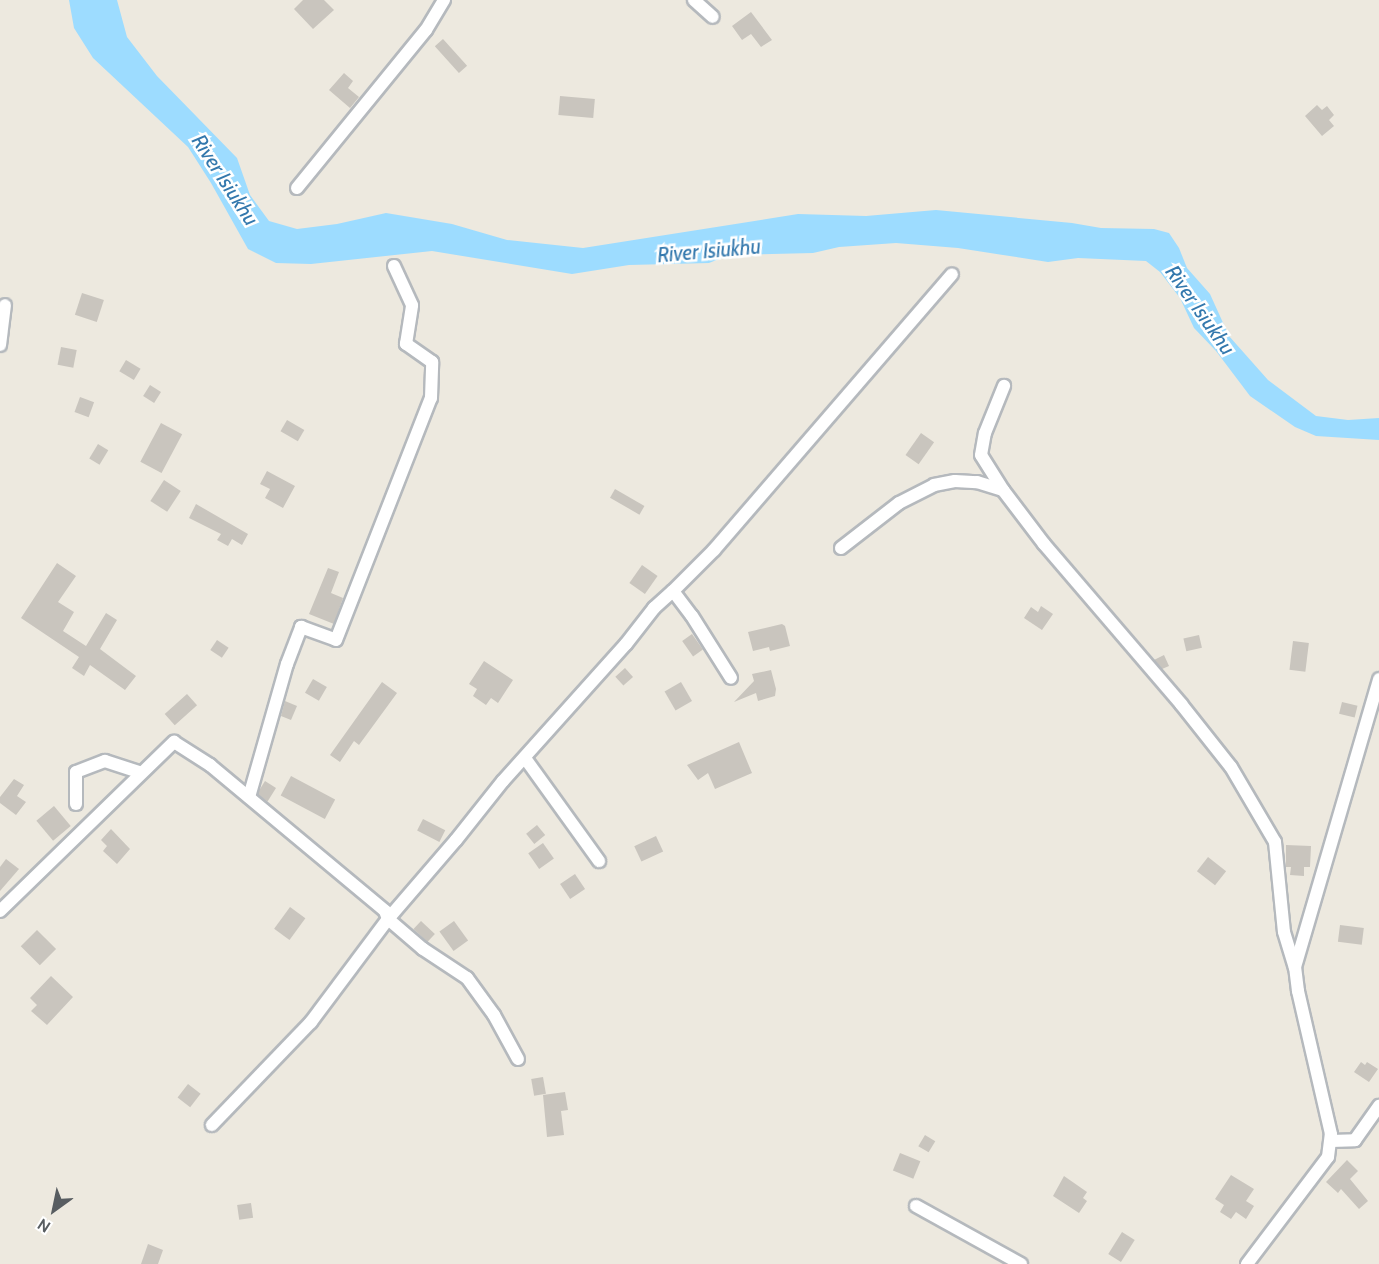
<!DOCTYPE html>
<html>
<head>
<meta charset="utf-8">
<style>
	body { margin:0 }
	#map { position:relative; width:1379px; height:1264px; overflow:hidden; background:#ede9df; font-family:Cabin,sans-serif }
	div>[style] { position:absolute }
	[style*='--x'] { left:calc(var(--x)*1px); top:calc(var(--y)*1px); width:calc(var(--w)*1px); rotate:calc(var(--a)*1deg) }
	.water>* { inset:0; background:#9ddcff }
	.building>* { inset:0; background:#c9c5be; transform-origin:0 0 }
	.roads { filter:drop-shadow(2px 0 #b5b9bd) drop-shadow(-2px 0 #b5b9bd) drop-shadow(0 2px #b5b9bd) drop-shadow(0 -2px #b5b9bd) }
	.minor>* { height:12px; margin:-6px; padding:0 6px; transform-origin:6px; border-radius:6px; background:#fff }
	span { translate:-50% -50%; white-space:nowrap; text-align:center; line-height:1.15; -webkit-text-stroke:5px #fff; paint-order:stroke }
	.water-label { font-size:21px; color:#3378ad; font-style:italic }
	.north { position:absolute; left:24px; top:1180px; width:60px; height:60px; -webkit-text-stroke:4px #fff; paint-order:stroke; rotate:213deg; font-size:16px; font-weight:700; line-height:24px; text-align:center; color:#585d61 }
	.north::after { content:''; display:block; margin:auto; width:21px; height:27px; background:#585d61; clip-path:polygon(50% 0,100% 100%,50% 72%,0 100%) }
</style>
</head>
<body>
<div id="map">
	<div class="water">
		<div style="clip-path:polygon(69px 0,117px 0,127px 37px,157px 76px,237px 158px,250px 195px,269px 221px,297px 229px,337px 224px,386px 213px,452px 224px,507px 240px,583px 248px,798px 214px,866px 216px,936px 210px,1072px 223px,1101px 228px,1154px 229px,1169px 233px,1179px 248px,1187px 268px,1210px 294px,1229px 336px,1268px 380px,1316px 416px,1348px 420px,1379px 418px,1379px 440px,1316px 436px,1295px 427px,1250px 396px,1216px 351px,1194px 328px,1180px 298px,1160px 272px,1146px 261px,1078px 258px,1048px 262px,958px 248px,896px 243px,839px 247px,813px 253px,729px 255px,709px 263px,629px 265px,572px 274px,432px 251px,311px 264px,276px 263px,248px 249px,211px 183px,188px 147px,93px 58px,74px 28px)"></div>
	</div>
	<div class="building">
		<div style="clip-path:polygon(303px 0,324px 0,334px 10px,313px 29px,294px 9px)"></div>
		<div style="clip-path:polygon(751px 12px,772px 40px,761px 47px,751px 34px,742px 40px,732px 26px)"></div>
		<div style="left:443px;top:39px;width:36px;height:11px;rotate:48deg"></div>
		<div style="clip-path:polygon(344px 73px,353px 81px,348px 88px,359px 97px,350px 108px,329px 90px)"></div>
		<div style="left:560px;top:96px;width:35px;height:19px;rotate:5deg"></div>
		<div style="clip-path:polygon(1317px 105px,1322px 110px,1327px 106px,1334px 115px,1329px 120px,1334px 126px,1322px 136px,1305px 116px)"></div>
		<div style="left:82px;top:293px;width:23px;height:23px;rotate:18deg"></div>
		<div style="left:61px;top:347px;width:16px;height:18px;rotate:11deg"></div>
		<div style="left:126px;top:360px;width:17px;height:13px;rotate:31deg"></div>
		<div style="left:150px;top:385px;width:13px;height:13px;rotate:32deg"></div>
		<div style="left:80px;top:397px;width:15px;height:16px;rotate:20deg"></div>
		<div style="left:287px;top:420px;width:20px;height:13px;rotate:30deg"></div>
		<div style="left:161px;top:423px;width:24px;height:44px;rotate:28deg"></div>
		<div style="left:921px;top:433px;width:16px;height:27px;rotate:35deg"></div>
		<div style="left:98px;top:444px;width:12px;height:17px;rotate:31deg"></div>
		<div style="clip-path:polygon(267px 471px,295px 486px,283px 508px,265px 498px,270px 489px,260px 484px)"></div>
		<div style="left:164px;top:480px;width:20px;height:25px;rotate:33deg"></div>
		<div style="left:615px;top:489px;width:34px;height:10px;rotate:30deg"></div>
		<div style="clip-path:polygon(196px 504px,248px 534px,242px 545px,232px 539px,228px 546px,217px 540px,221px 534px,189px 518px)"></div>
		<div style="clip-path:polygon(57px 563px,76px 576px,58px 602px,74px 612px,63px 631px,86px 646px,106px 613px,117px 620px,100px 649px,136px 676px,125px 690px,90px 665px,84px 676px,72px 668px,79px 657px,21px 618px)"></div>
		<div style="left:642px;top:565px;width:19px;height:22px;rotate:35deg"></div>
		<div style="clip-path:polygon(328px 568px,339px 572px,331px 593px,343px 598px,334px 624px,309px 614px)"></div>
		<div style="clip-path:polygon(1041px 606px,1053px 614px,1042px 630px,1024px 618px,1031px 607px,1038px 612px)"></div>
		<div style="clip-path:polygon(782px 624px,785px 626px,790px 646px,770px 651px,769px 647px,753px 651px,748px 632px)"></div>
		<div style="left:692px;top:634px;width:19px;height:12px;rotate:55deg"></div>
		<div style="left:1199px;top:635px;width:13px;height:16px;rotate:77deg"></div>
		<div style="left:217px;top:640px;width:14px;height:12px;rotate:34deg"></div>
		<div style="left:1293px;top:641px;width:16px;height:29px;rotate:7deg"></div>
		<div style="clip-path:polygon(1164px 655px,1169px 666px,1162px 669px,1154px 660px)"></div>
		<div style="clip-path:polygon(484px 661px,513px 680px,498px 703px,491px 698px,486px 705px,473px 696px,477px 689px,469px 684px)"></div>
		<div style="left:625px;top:668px;width:12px;height:13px;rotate:48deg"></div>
		<div style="clip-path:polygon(771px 670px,776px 689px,775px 696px,758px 701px,756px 693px,734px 702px,754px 681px,752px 674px)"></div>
		<div style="left:313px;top:679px;width:16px;height:16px;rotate:30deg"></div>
		<div style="clip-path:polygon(382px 682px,397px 693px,359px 745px,354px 741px,340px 762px,330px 755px)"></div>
		<div style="left:681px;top:682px;width:22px;height:19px;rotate:60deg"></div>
		<div style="left:187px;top:694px;width:15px;height:30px;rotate:48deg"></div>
		<div style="clip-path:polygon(285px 701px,297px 706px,291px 720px,281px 716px)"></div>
		<div style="left:1342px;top:702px;width:16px;height:12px;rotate:14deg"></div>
		<div style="clip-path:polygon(739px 742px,752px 773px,715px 789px,708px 773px,698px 780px,687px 765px)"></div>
		<div style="left:291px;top:776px;width:50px;height:22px;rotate:28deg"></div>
		<div style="clip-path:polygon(14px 779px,24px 785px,17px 796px,26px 802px,16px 815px,0 803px,0 797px)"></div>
		<div style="left:265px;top:781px;width:13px;height:16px;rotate:32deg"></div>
		<div style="left:54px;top:806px;width:26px;height:23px;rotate:50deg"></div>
		<div style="left:423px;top:819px;width:25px;height:13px;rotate:27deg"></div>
		<div style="left:537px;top:825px;width:13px;height:14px;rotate:51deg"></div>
		<div style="clip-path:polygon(111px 829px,130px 849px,117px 864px,103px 851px,107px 846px,101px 840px)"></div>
		<div style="left:656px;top:836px;width:17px;height:24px;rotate:65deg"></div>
		<div style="left:543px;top:843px;width:19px;height:18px;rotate:55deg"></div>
		<div style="clip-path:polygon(1286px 845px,1311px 846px,1310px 867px,1304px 867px,1304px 876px,1290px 875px,1291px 867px,1286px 867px)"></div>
		<div style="left:1208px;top:857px;width:23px;height:18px;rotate:38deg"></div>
		<div style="clip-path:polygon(6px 859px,19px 869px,0 891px,0 867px)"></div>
		<div style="left:575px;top:874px;width:18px;height:18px;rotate:56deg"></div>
		<div style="left:290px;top:907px;width:19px;height:27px;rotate:36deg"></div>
		<div style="left:421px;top:921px;width:19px;height:11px;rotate:43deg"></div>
		<div style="left:454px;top:921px;width:24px;height:18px;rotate:54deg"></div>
		<div style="left:1340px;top:925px;width:24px;height:17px;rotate:7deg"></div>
		<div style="left:37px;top:930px;width:27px;height:23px;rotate:45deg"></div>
		<div style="clip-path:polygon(51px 976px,73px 997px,47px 1025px,31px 1011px,37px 1005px,30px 998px)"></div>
		<div style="clip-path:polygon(1361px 1062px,1365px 1065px,1367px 1062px,1378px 1069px,1369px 1082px,1354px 1072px)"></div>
		<div style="left:543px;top:1077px;width:17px;height:12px;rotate:80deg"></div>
		<div style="left:188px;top:1084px;width:16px;height:17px;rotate:38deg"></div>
		<div style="clip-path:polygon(565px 1092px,568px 1110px,561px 1111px,564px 1135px,547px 1137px,543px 1095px)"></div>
		<div style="left:925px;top:1135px;width:12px;height:13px;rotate:31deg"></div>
		<div style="left:900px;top:1153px;width:22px;height:19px;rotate:22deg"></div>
		<div style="clip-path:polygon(1347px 1160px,1358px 1171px,1350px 1179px,1368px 1201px,1359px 1209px,1341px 1189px,1338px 1193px,1326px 1182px)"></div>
		<div style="clip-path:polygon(1231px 1175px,1254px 1189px,1246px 1201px,1254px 1206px,1246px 1219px,1236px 1212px,1231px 1219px,1220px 1212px,1224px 1205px,1215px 1199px)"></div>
		<div style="clip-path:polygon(1064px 1176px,1087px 1192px,1083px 1198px,1087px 1201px,1079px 1213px,1053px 1196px)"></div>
		<div style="left:251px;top:1203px;width:15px;height:14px;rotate:82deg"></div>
		<div style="left:1122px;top:1232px;width:15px;height:26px;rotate:32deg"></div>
		<div style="clip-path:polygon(148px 1244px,163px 1250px,158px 1264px,141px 1264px)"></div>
	</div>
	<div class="roads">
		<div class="minor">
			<div style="--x:694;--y:0;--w:25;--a:42"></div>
			<div style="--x:297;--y:188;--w:204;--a:-50.8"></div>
			<div style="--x:426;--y:30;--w:35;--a:-59"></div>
			<div style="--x:0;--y:345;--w:40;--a:-82.9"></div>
			<div style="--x:1003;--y:490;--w:41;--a:-122.2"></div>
			<div style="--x:981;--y:455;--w:22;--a:-80"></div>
			<div style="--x:985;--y:433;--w:51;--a:-68"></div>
			<div style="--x:841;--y:548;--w:73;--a:-37.8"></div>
			<div style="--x:899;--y:503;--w:39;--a:-27"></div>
			<div style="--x:934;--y:485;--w:21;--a:-11"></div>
			<div style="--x:955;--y:481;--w:22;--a:3"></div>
			<div style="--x:977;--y:482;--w:27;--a:17"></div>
			<div style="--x:1003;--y:490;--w:68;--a:52.8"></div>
			<div style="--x:1044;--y:544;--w:211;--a:49.4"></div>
			<div style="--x:1181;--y:704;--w:80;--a:51.6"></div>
			<div style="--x:1231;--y:767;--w:87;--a:59.6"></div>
			<div style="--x:1275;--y:842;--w:90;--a:84.3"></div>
			<div style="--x:1284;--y:932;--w:37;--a:73"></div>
			<div style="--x:673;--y:591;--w:58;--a:-45"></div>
			<div style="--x:714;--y:550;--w:364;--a:-49.2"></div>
			<div style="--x:525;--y:758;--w:127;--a:54.3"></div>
			<div style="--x:249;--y:797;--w:138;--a:-74.1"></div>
			<div style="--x:287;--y:664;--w:40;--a:-69"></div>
			<div style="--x:301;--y:627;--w:37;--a:20"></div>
			<div style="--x:336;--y:640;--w:260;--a:-68.6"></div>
			<div style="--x:431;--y:398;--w:36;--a:-88"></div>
			<div style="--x:432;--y:362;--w:32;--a:-145"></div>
			<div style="--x:406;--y:344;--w:39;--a:-81"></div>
			<div style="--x:412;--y:305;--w:43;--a:-114.8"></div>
			<div style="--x:76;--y:804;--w:32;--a:-90"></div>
			<div style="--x:76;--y:772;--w:31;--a:-21"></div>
			<div style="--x:105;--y:761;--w:38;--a:18"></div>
			<div style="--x:0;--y:911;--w:243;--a:-44.2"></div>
			<div style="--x:174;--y:742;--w:43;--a:32.6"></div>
			<div style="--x:210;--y:765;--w:228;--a:39.8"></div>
			<div style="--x:385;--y:911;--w:9;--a:69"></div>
			<div style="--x:388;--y:919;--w:129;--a:126.8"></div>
			<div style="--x:311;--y:1022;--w:143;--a:133.9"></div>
			<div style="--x:518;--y:1059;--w:50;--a:-118.6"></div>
			<div style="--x:494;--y:1015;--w:46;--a:-126.1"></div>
			<div style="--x:467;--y:978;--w:53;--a:-146.6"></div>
			<div style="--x:423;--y:949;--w:46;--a:-139.4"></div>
			<div style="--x:388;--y:919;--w:104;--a:-49.3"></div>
			<div style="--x:456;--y:840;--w:75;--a:-51.5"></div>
			<div style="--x:503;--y:781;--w:184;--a:-48.1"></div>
			<div style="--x:626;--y:644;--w:46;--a:-52.1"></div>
			<div style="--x:654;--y:608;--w:25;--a:-42"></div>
			<div style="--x:673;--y:591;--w:31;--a:53"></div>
			<div style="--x:692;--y:616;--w:73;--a:57.8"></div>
			<div style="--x:1331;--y:1141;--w:24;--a:-2"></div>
			<div style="--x:1355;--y:1140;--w:42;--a:-54.8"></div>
			<div style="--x:916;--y:1206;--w:120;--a:28.9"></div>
			<div style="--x:1247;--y:1264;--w:134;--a:-52.9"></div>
			<div style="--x:1328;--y:1157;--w:23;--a:-83"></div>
			<div style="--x:1331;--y:1134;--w:147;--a:-103"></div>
			<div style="--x:1298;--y:991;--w:24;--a:-97"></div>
			<div style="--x:1295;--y:967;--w:300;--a:-73.7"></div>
		</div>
	</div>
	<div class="water-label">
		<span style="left:225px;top:180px;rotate:57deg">River Isiukhu</span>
		<span style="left:709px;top:251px;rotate:-5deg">River Isiukhu</span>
		<span style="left:1200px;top:310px;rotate:55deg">River Isiukhu</span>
	</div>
	<div class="north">N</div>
</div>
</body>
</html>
